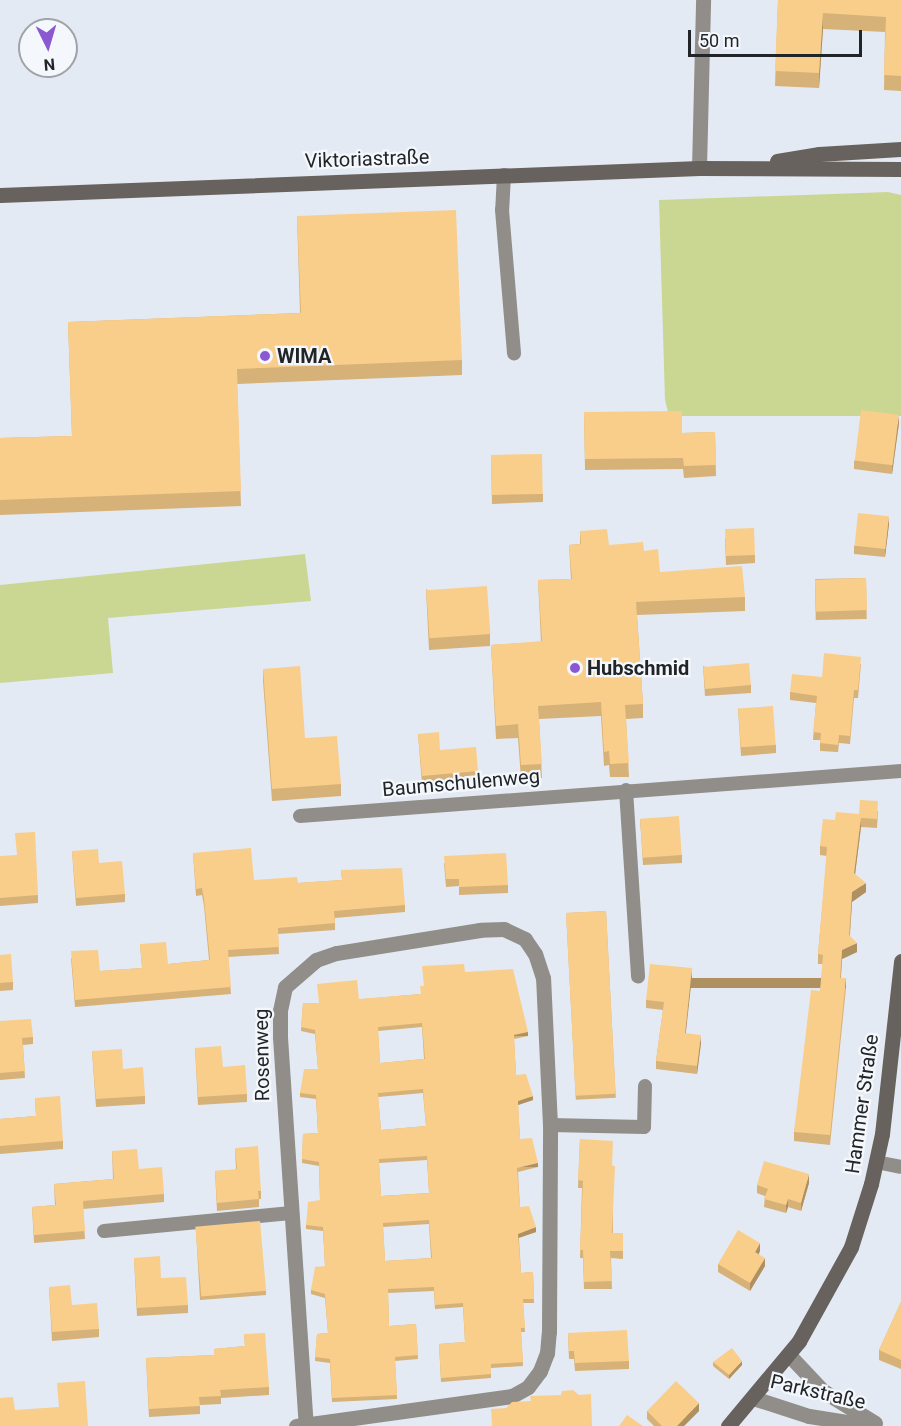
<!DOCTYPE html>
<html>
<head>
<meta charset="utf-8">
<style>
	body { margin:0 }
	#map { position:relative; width:901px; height:1426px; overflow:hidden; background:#e4eaf4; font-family:Roboto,sans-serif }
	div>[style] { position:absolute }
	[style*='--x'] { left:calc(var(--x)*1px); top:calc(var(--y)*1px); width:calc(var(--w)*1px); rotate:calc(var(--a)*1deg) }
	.green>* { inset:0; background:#c9d793 }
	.lane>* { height:14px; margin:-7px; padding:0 7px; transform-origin:7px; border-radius:7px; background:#918e8a }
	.street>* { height:15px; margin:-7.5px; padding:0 7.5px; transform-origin:7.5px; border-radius:7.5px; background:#918e8a }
	.secondary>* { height:15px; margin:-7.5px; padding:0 7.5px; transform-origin:7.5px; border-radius:7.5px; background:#67625d }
	.wall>* { inset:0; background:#d6b178; transform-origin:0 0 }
	.shaded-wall>* { inset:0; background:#ae9061; transform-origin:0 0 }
	.building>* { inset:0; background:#f9ce8b; transform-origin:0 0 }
	.dots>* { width:16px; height:16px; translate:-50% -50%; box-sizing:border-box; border:3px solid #f4f8fd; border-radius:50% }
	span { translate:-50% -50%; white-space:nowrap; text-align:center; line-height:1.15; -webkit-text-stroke:4.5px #f4f8fd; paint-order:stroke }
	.street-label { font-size:20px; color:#222528 }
	.poi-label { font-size:20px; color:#222528; font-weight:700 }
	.left { translate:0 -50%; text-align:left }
	.north { position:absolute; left:18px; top:18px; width:60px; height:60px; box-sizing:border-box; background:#f4f8fd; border:2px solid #a0a4a8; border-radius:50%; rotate:175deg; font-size:16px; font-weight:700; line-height:24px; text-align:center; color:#222528 }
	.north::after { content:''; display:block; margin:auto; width:21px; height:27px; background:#8a59d2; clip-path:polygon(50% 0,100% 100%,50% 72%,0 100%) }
	.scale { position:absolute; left:688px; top:30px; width:174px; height:27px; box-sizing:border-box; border:3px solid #222528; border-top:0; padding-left:8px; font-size:18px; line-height:21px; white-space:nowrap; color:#222528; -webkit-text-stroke:4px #f4f8fd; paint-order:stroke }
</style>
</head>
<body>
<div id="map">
	<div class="green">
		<div style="clip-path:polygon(888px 192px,901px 195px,901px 416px,669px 416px,665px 400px,659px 200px)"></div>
		<div style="clip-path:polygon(305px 554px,311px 601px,108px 618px,113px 673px,0 683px,0 585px)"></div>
	</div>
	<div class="lane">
		<div style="--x:504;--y:175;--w:35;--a:93"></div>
		<div style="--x:502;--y:210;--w:144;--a:85.2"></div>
		<div style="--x:626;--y:790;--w:187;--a:86.3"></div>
		<div style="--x:300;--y:816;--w:603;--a:-4.28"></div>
		<div style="--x:550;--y:1125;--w:94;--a:1.2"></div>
		<div style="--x:644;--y:1127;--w:41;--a:-88.6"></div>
		<div style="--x:876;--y:1162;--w:25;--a:11"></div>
		<div style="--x:104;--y:1231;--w:188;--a:-5.5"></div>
	</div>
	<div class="street">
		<div style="--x:699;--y:168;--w:168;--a:-88.6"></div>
		<div style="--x:789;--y:1355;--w:50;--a:46.6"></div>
		<div style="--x:823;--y:1391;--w:61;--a:31.6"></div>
		<div style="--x:753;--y:1398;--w:59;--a:17.8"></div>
		<div style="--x:809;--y:1416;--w:65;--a:8.9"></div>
		<div style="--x:296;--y:1426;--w:218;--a:-7.9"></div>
		<div style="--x:512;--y:1396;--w:18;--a:-29"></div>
		<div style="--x:528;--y:1387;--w:20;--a:-53"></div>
		<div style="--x:540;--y:1371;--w:19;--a:-69"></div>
		<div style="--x:547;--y:1353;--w:21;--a:-85"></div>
		<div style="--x:549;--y:1332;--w:207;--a:-89.7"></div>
		<div style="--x:550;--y:1125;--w:147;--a:-92.7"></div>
		<div style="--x:543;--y:978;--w:25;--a:-108"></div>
		<div style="--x:535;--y:954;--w:18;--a:-124"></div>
		<div style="--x:525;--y:939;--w:23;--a:-155"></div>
		<div style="--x:504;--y:929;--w:24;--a:178"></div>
		<div style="--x:480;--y:930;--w:146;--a:170.9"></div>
		<div style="--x:336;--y:953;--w:21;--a:161"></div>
		<div style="--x:316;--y:960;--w:41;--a:138.9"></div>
		<div style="--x:285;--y:987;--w:25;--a:102"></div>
		<div style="--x:280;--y:1011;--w:26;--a:90"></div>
		<div style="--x:280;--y:1037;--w:388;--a:86.2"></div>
	</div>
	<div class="secondary">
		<div style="--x:777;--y:161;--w:43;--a:-9.5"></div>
		<div style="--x:819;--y:154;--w:82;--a:-3.5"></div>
		<div style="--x:0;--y:195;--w:700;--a:-2.21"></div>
		<div style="--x:699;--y:168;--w:202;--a:0.3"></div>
		<div style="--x:728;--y:1426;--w:111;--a:-50.1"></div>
		<div style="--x:799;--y:1341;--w:107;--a:-61"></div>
		<div style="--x:851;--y:1247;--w:66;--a:-72.4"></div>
		<div style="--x:871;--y:1184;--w:51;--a:-77.6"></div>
		<div style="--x:882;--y:1134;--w:174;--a:-83.7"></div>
	</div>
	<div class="wall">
		<div style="clip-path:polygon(778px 0,901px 0,901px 91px,884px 90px,885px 32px,823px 29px,819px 88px,775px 86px)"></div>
		<div style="clip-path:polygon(297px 216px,462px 360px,462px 375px,237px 384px,241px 506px,0 515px,0 438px,72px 436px,68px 322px,300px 313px)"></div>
		<div style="clip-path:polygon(584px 412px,682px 433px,715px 432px,716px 476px,684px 478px,683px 469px,585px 470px)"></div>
		<div style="clip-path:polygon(899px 423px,892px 474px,854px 469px,854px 461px)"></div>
		<div style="clip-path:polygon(491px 456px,543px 494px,543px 502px,492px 504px)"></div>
		<div style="clip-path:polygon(889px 524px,885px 557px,854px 554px,854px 546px)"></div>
		<div style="clip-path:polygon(580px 531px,609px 545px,644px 551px,660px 572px,745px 597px,745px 611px,637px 615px,643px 704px,643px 718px,626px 719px,629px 777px,610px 777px,609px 765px,604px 766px,601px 716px,539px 719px,542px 778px,521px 779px,518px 738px,496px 739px,491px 645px,541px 642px,538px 580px,571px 579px,569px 545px,580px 544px)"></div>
		<div style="clip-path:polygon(725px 538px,755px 555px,755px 563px,726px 565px)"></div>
		<div style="left:866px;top:578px;width:41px;height:51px;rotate:89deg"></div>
		<div style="clip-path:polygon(426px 589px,490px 634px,490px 646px,429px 650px)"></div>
		<div style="clip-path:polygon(861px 664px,858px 698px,854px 698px,850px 744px,839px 743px,838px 752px,820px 751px,820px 740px,813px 740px,816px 703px,790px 700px,790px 692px,822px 677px)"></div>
		<div style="clip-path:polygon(703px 666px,751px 685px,751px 693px,705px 696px)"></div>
		<div style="clip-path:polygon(263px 669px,305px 738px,341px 784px,341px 796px,272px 801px,263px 681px)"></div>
		<div style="clip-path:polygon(738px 708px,776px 745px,776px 753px,741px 756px)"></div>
		<div style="clip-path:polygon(418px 734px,440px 750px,478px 771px,478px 779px,422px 784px)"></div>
		<div style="clip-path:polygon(878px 811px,877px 828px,861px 827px,855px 874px,866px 892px,852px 902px,850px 936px,857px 952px,842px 959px,841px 978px,846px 988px,830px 1145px,794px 1141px,794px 1132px,820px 991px,823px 964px,818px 964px,818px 954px,827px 856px,820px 855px,820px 846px,835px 820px,859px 814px)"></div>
		<div style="clip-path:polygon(640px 819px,682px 855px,682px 863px,643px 865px)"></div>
		<div style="clip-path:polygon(72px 851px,99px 863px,125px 894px,125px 902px,76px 906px)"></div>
		<div style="clip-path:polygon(193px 853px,254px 880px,298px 883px,342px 880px,341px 870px,405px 905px,405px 912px,335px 918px,335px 930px,278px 934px,279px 954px,228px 957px,231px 994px,75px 1007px,71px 958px,100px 971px,142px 968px,140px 944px,168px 964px,209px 960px,204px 906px,202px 895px,196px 896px)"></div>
		<div style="clip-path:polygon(0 856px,38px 895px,38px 903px,0 906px)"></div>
		<div style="clip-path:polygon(444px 863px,508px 885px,508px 893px,459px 895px,459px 886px,446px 887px)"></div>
		<div style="left:606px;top:911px;width:187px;height:40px;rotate:87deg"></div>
		<div style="clip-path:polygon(0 955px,13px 982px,13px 990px,0 991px)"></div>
		<div style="clip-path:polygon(evenodd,465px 972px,528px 1036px,514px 1039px,516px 1075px,533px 1100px,518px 1105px,520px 1139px,538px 1167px,518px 1172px,520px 1207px,536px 1232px,519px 1238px,521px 1273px,533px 1272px,534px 1303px,523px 1303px,525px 1332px,521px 1332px,523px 1366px,491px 1368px,491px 1378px,441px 1382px,439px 1344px,465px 1342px,463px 1307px,435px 1309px,434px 1291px,388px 1293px,389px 1326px,416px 1324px,418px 1359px,395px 1361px,397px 1399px,332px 1402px,330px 1363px,315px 1361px,317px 1334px,328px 1333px,325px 1298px,311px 1294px,311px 1290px,325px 1266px,323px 1231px,306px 1229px,306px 1225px,320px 1200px,319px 1166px,302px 1163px,303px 1134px,318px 1133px,316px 1099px,300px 1097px,300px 1093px,318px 1069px,315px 1034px,301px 1031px,303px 1003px,318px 1003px,421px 994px,423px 986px,465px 972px,422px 1027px,424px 1059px,380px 1063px,378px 1031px,422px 1027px,465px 972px,423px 1093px,426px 1126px,381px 1130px,378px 1097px,423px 1093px,465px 972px,427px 1160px,429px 1193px,381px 1196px,379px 1163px,427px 1160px,465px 972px,429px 1224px,431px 1258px,385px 1261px,383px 1227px,429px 1224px)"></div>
		<div style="clip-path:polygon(692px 976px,685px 1033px,701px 1043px,697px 1074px,656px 1069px,656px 1061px,663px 1010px,646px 1008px,646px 1000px)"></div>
		<div style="clip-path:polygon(0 1021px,33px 1037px,33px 1044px,23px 1045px,25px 1078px,0 1080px)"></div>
		<div style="clip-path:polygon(195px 1048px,223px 1067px,247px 1094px,247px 1102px,198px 1105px)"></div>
		<div style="clip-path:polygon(92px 1051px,123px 1069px,145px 1096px,145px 1104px,96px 1107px)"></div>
		<div style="clip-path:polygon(35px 1098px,63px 1141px,63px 1149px,0 1154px,0 1119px,36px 1116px)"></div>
		<div style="clip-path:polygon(580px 1139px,613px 1166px,613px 1233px,623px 1241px,623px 1259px,611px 1258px,612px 1289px,584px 1289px,583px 1258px,580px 1258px,582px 1188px,578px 1188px)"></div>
		<div style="clip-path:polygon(235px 1148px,261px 1191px,261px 1199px,259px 1199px,259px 1207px,217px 1211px,215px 1171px,236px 1170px)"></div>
		<div style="clip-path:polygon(112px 1151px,139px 1169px,164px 1194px,164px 1202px,83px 1209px,85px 1239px,34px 1243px,32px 1207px,55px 1205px,54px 1184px,113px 1179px)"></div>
		<div style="clip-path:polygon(809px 1183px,801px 1211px,788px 1207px,786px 1213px,764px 1207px,765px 1196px,757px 1193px,757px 1185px)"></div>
		<div style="clip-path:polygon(196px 1230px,266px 1291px,266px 1295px,200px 1300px)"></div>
		<div style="clip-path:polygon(760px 1251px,759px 1254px,765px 1266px,750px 1291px,718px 1272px,718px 1264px)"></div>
		<div style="clip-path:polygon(134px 1258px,188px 1305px,188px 1313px,137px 1316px)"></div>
		<div style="clip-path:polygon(49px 1287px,72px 1305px,99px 1329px,99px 1337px,52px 1341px)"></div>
		<div style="clip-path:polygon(901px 1302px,901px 1369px,879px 1360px,879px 1350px)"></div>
		<div style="clip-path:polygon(568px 1333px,629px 1361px,629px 1369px,575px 1371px,574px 1359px,569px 1359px)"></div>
		<div style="clip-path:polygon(244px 1334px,269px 1387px,269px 1395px,221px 1398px,221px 1404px,200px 1405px,200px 1414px,149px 1417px,146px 1358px,214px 1355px,214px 1349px,245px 1346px)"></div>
		<div style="clip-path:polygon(713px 1362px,742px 1365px,729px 1379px,713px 1366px)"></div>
		<div style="clip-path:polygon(647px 1411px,699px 1411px,684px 1426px,654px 1426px,647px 1419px)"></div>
	</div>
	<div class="shaded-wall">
		<div style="clip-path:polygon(823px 13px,823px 29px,819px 88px,819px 73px)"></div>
		<div style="clip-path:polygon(899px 415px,899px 423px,892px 474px,892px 466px)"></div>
		<div style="clip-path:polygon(889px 516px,889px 524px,885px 557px,885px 549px)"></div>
		<div style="clip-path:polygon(861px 818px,861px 827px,854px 883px,854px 873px)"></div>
		<div style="clip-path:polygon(866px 883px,866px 892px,852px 902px,849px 945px,852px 892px)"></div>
		<div style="clip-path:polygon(857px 943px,857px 952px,842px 959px,840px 987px,842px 950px)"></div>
		<div style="clip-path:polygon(692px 968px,692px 976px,685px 1041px,685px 1033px)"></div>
		<div style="left:846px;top:978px;width:10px;height:158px;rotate:90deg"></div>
		<div style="left:528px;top:1032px;width:4px;height:14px;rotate:90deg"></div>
		<div style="clip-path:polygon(701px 1035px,701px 1043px,697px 1074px,697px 1066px)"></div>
		<div style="clip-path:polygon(533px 1096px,533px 1100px,518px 1105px,518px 1101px)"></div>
		<div style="left:538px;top:1163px;width:4px;height:22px;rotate:90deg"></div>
		<div style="clip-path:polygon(809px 1174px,809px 1183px,801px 1211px,801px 1203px)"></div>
		<div style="clip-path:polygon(788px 1199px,788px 1207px,786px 1213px,786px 1205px)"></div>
		<div style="clip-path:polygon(536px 1227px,536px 1232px,518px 1238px,518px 1234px)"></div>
		<div style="clip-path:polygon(760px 1243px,760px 1251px,755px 1260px,755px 1252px)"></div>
		<div style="clip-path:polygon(765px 1258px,765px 1266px,750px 1291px,750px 1283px)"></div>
		<div style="clip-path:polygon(742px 1361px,742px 1365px,729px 1379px,729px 1375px)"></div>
		<div style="clip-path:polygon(699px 1403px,699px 1411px,684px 1426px,677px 1426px)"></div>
	</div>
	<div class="building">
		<div style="clip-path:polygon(778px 0,901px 0,901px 76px,884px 75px,886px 17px,823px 13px,819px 73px,775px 71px)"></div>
		<div style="clip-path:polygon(456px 210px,462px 360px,237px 369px,241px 491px,0 500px,0 438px,72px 436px,68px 322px,301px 313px,297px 216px)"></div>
		<div style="left:861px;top:410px;width:38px;height:51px;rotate:7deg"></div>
		<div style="clip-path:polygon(682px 411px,682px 433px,715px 432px,716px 465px,684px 466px,683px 458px,585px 459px,584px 412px)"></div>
		<div style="left:542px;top:454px;width:40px;height:51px;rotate:89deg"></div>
		<div style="left:858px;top:513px;width:31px;height:33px;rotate:6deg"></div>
		<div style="left:754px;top:528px;width:27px;height:29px;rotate:88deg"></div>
		<div style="clip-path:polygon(607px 529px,609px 545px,643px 542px,644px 551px,658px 549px,660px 572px,742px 566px,745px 597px,636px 602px,643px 704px,625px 705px,629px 763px,610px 764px,609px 751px,604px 752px,601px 702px,538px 706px,542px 764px,521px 765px,518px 724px,496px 726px,491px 645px,542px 641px,538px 580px,572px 579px,569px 545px,581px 544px,580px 531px)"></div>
		<div style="left:866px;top:578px;width:32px;height:51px;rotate:88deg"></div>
		<div style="left:487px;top:586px;width:48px;height:61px;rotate:86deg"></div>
		<div style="clip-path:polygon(824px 653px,861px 657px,858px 690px,854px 690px,850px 736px,839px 735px,838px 745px,820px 743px,821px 733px,813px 732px,817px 696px,790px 692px,792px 674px,822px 677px)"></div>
		<div style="left:749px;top:663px;width:22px;height:46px;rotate:85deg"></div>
		<div style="clip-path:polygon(300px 666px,305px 738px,337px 736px,341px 784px,272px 789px,263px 669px)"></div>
		<div style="left:773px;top:706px;width:39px;height:35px;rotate:86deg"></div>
		<div style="clip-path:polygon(439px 732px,440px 750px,476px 747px,478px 771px,422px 776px,418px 734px)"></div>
		<div style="clip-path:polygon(860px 800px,878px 801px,877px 819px,861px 818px,854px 873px,866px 883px,852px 892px,849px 935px,857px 943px,842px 950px,840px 978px,846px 978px,830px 1135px,794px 1132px,811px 990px,820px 991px,823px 955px,818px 954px,827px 847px,820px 846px,823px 819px,835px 820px,836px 812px,859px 814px)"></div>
		<div style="left:679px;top:816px;width:39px;height:39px;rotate:86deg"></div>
		<div style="clip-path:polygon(35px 832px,38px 895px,0 898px,0 856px,17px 855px,15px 833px)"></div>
		<div style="clip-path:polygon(251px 848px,254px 880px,297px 877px,298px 883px,342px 880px,341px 870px,402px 868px,405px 905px,334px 911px,335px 923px,278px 928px,279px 947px,228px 950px,231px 987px,75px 1000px,71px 951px,98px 950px,100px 971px,142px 968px,140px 944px,166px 942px,168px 964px,210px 960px,204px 899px,202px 888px,196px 889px,193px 853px)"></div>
		<div style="clip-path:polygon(98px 849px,99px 863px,122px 861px,125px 894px,76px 898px,72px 851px)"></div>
		<div style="clip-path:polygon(506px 853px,508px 885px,459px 887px,459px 879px,446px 879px,444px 856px)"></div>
		<div style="left:606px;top:911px;width:183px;height:40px;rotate:87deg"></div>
		<div style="clip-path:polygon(11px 954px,13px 982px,0 983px,0 955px)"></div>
		<div style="clip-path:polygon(evenodd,464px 964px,465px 972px,513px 969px,528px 1032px,514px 1035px,516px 1075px,526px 1074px,533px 1096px,518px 1101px,520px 1139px,532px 1138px,538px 1163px,517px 1168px,520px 1207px,529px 1206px,536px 1227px,518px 1234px,521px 1273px,533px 1272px,534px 1299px,523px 1299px,525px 1328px,521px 1328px,523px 1362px,491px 1364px,491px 1374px,441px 1378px,439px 1344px,465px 1342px,463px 1303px,435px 1305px,434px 1287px,388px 1289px,389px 1326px,416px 1324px,418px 1355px,395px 1357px,397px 1395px,332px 1398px,330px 1359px,315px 1357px,317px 1334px,328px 1333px,325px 1294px,311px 1290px,315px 1267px,325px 1266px,323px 1227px,306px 1225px,308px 1202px,320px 1200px,319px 1162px,302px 1159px,303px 1134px,318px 1133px,316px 1095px,300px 1093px,304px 1069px,318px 1069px,315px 1030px,301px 1027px,303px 1003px,319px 1003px,317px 984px,357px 980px,359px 999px,421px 994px,420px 986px,424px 986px,422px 966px,464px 964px,422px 1023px,425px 1059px,380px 1063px,378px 1027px,422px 1023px,464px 964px,423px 1089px,426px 1126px,381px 1130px,378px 1093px,423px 1089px,464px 964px,427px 1156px,429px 1193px,381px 1196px,379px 1159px,427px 1156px,464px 964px,429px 1220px,432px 1258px,385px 1261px,383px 1223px,429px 1220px)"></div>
		<div style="clip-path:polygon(650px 964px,692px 968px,685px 1033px,701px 1035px,697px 1066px,656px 1061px,664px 1002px,646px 1000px)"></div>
		<div style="clip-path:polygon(31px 1019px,33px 1037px,22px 1038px,25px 1071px,0 1073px,0 1021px)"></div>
		<div style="clip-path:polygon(221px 1046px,223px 1067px,245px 1065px,247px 1094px,198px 1097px,195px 1048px)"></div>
		<div style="clip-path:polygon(122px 1049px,123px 1069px,143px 1067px,145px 1096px,96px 1099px,92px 1051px)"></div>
		<div style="clip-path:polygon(60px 1096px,63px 1141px,0 1146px,0 1119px,36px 1116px,35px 1098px)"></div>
		<div style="clip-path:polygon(580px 1139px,613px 1141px,612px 1166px,615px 1166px,612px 1233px,623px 1233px,623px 1251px,610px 1251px,612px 1281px,584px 1282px,583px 1250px,580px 1250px,583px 1181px,578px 1180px)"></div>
		<div style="clip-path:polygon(258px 1146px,261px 1191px,258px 1191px,259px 1199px,217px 1203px,215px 1171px,237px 1169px,235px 1148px)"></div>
		<div style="clip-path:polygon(137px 1149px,139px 1169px,162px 1167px,164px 1194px,83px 1201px,85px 1231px,34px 1235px,32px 1207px,56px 1205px,54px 1184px,114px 1179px,112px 1151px)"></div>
		<div style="clip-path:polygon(764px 1161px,809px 1174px,801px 1203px,788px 1199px,786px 1205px,764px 1199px,768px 1189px,757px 1185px)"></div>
		<div style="left:260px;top:1221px;width:70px;height:65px;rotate:85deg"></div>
		<div style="clip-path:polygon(738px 1230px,760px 1243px,755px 1252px,765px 1258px,750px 1283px,718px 1264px)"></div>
		<div style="clip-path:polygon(160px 1256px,161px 1278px,186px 1277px,188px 1305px,137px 1308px,134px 1258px)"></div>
		<div style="clip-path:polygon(70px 1285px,72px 1305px,97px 1303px,99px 1329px,52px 1332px,49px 1287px)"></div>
		<div style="clip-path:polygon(901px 1302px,901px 1360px,879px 1350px)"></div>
		<div style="clip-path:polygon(627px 1330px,629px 1361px,575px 1363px,574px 1351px,569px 1351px,568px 1333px)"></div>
		<div style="clip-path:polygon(265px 1333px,269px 1387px,220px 1390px,221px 1396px,199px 1397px,200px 1406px,149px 1409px,146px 1358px,214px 1355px,214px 1349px,245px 1346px,244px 1334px)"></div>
		<div style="clip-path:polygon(732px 1348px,742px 1361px,729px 1375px,713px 1362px)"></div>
		<div style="clip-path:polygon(85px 1381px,88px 1426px,0 1426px,0 1398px,13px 1397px,15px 1410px,59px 1407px,57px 1383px)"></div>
		<div style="clip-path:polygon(676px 1381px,699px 1403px,677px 1426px,662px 1426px,647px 1411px)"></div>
		<div style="clip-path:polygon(573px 1390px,579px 1395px,591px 1394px,592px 1426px,492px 1426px,491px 1409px,506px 1408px,512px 1402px,531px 1401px,530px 1396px,561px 1395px,562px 1391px)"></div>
		<div style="clip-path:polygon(627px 1415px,643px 1426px,619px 1426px)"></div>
	</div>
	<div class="dots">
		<div style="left:265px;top:356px;background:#8a59d2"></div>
		<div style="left:575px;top:668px;background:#8a59d2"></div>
	</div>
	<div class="street-label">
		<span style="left:367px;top:159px;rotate:-2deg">Viktoriastraße</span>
		<span style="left:461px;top:783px;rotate:-5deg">Baumschulenweg</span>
		<span style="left:262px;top:1055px;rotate:-91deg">Rosenweg</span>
		<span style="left:862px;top:1104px;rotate:-82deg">Hammer Straße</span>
		<span style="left:818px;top:1392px;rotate:13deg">Parkstraße</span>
	</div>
	<div class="poi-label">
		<span class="left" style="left:277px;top:356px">WIMA</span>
		<span class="left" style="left:587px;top:668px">Hubschmid</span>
	</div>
	<div class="north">N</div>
	<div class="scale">50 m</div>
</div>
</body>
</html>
